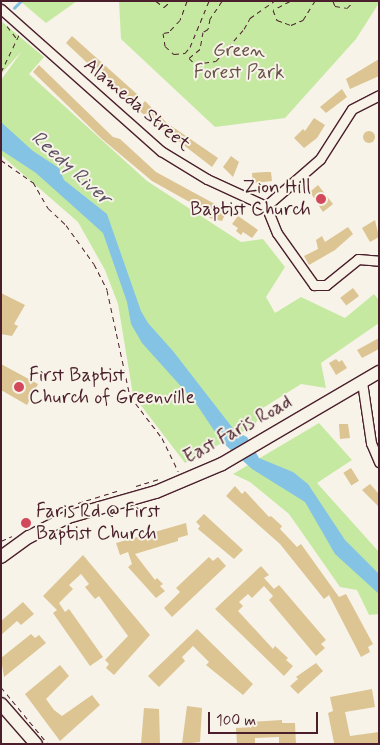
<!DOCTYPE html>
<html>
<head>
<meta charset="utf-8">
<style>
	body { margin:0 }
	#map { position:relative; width:380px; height:745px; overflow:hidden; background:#f7f3e8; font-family:Mynerve,sans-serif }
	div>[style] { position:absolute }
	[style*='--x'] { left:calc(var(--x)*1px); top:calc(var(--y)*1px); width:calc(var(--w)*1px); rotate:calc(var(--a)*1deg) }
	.green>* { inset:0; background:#c6e9a2 }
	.water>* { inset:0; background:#85c3e5 }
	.stream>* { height:2.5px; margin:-1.25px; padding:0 1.25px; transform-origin:1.25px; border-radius:1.25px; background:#85c3e5 }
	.building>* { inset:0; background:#dcc493; transform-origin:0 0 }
	.round { border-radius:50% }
	.path>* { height:1px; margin-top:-0.5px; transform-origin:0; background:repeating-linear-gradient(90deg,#4a1f2b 0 5px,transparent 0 9px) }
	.roads { filter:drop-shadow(1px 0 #4a1f2b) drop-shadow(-1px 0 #4a1f2b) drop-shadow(0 1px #4a1f2b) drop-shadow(0 -1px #4a1f2b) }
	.street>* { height:9px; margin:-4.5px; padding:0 4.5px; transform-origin:4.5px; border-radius:4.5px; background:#f7f3e8 }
	.secondary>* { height:12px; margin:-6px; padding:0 6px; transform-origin:6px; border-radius:6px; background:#f7f3e8 }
	.dots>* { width:14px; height:14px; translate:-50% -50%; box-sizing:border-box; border:2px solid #f7f3e8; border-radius:50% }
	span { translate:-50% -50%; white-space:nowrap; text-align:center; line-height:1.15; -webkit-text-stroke:4px #f7f3e8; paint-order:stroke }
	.park-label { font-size:19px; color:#695249 }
	.street-label { font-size:19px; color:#4a1f2b }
	.poi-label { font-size:19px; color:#4a1f2b }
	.right { translate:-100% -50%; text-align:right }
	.left { translate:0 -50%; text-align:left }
	.water-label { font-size:20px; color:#5c5063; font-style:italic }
	.frame { position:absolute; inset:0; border:2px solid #4a1f2b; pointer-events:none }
	.scale { position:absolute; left:208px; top:712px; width:110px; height:22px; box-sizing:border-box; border:2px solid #4a1f2b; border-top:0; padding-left:6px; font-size:15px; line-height:18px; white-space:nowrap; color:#4a1f2b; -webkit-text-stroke:4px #f7f3e8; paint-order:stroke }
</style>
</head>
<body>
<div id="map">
	<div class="green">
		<div style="clip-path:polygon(20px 1px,77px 1px,46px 23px)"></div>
		<div style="clip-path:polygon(119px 1px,379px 1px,379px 3px,356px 39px,285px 118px,215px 127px,121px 39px)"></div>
		<div style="clip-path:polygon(1px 21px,44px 57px,29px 74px,147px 181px,241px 242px,263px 239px,285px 267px,266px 297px,275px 313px,301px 297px,345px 318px,374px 294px,379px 300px,379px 323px,321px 363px,326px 388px,301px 384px,263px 408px,255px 425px,185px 463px,133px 395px,118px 304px,105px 270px,78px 222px,1px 155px,1px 80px,22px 51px,1px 74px)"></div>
		<div style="clip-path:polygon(319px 423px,352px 460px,317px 483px,379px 552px,379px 614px,369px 615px,357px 590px,340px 587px,289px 514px,250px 482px,233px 474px)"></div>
	</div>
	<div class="water">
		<div style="clip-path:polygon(1px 122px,33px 151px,59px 168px,64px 180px,107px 214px,141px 311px,148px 323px,173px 351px,235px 431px,247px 437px,259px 458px,293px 472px,308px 484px,345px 540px,379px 574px,379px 594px,335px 554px,305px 502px,252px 469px,221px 441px,195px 402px,142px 343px,131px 324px,127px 302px,103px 233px,36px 173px,1px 150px)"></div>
	</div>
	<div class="stream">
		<div style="--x:32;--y:1;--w:1;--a:0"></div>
		<div style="--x:14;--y:8;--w:10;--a:-45"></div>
	</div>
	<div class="building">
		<div style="clip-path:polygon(72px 36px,138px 95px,130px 103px,66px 43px)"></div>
		<div style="clip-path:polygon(379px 59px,379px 76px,350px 89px,346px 79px)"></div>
		<div style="clip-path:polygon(39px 65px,113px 137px,120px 139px,156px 172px,224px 209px,226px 212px,222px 221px,209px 218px,211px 214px,152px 181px,102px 139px,33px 72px)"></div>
		<div style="clip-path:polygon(342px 89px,347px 97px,326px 113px,320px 107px)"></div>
		<div style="clip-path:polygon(145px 101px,167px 123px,218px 158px,212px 167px,138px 110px)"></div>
		<div style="clip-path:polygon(314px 118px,325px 125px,317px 138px,304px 148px,294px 138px,303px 129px,305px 131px)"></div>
		<div class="round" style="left:363px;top:131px;width:12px;height:12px"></div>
		<div style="clip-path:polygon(231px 156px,239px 162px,233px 177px,223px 167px)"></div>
		<div style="clip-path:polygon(266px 172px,271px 172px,272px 181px,253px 183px,252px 173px)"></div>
		<div style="clip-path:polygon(318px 185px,333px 204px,323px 212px,310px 192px)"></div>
		<div style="clip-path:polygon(238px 216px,258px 230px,252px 238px,243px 232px,241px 235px,236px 231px,238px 228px,232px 224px)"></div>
		<div style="clip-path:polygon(375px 220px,379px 237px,370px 242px,362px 228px)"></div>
		<div style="clip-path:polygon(348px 227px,353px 234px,335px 250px,309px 265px,304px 256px,318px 249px,316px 240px,322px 236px,325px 242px)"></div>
		<div style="left:353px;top:288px;width:10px;height:16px;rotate:53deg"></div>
		<div style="clip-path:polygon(1px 293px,25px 305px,14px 324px,18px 326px,12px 336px,1px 334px)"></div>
		<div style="clip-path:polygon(379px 338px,379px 349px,362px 358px,357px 350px)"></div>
		<div style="clip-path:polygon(336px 359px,339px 362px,342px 360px,347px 368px,336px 375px,329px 363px)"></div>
		<div style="clip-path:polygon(1px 364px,38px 384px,27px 405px,1px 390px)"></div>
		<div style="clip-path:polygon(339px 424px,348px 424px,350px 438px,340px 439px)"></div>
		<div style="left:351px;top:468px;width:15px;height:9px;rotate:58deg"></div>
		<div style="clip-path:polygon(370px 484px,379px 494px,379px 507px,362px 490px)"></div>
		<div style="clip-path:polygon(235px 486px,242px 494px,245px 491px,269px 517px,271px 516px,282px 526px,280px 529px,297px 547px,301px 544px,339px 597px,346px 594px,373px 644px,368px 647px,370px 652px,361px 657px,329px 595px,324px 599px,280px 544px,226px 496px)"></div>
		<div style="clip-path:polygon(204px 514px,243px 550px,234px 559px,198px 529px,200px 526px,196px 522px)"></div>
		<div style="clip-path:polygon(186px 523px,188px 535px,178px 538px,178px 541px,135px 554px,155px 580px,157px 578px,163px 584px,160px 586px,165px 591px,156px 598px,128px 567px,132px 564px,128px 552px,120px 555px,116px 543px)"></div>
		<div style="clip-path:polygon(83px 555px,150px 635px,114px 675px,106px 668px,109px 664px,105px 660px,128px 636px,99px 596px,95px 599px,85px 587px,89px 584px,81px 574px,69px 585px,73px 589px,59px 603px,65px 612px,69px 609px,103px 657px,90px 666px,53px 613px,57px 610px,43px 596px)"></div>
		<div style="clip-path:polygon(209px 557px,213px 561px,218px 557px,226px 566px,172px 617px,164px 608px,180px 592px,176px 588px)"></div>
		<div style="clip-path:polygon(261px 566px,269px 575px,264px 578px,274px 589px,279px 585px,326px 640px,321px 644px,325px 648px,316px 656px,269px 600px,273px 596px,264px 586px,252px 598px,248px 594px,239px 602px,243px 606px,238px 611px,273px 649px,275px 646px,288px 658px,286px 660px,293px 666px,284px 676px,215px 609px)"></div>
		<div style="clip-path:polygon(23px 602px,34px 614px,21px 625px,17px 621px,1px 635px,1px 621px)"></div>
		<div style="clip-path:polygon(197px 629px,253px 684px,243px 695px,206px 665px,209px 662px,193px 646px,182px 657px,185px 661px,159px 687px,148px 676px)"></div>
		<div style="clip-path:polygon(31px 634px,35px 638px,39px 635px,46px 643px,4px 677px,1px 658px)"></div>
		<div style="clip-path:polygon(316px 663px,323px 671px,298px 694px,290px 686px,298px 679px,296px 677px)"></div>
		<div style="clip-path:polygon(60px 665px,69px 676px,46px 699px,54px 710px,62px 716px,92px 695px,100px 705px,60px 741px,25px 694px)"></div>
		<div style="clip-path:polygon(372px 689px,375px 707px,345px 712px,350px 736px,379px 732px,379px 744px,334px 743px,328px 713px,333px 711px,330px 697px)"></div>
		<div style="clip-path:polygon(187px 706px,202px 708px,200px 742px,182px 744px)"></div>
		<div style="clip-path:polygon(144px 708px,159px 709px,160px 744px,141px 744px)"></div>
		<div style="clip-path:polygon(282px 720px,282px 723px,295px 723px,296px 744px,279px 744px,279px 737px,255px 738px,255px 744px,237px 744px,236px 728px,252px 727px,252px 722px)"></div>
	</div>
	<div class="path">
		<div style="--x:156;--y:1;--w:10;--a:37"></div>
		<div style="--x:164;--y:7;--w:9;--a:-41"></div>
		<div style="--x:187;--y:1;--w:20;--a:110"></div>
		<div style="--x:180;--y:20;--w:16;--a:133"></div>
		<div style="--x:169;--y:32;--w:6;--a:171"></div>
		<div style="--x:163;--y:33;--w:13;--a:81"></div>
		<div style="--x:165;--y:46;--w:12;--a:42"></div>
		<div style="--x:174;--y:54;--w:11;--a:-5"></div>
		<div style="--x:185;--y:53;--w:8;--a:-50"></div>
		<div style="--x:190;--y:47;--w:50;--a:-67.6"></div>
		<div style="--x:222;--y:1;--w:22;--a:124"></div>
		<div style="--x:210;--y:19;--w:10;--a:101"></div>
		<div style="--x:208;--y:29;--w:6;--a:149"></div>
		<div style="--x:203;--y:32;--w:17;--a:100"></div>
		<div style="--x:200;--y:49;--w:14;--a:141"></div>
		<div style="--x:189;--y:58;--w:8;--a:45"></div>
		<div style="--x:195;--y:64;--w:21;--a:-8"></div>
		<div style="--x:216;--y:61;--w:43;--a:-48.8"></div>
		<div style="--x:244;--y:29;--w:13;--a:-61"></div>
		<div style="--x:250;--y:18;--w:29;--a:-35"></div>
		<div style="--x:290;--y:1;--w:19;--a:152"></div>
		<div style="--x:273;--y:10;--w:11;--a:68"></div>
		<div style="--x:277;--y:20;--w:15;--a:20"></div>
		<div style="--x:291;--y:25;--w:13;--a:-23"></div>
		<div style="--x:303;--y:20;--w:22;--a:-58"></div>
		<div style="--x:333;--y:1;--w:5;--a:68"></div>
		<div style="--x:335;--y:6;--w:12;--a:9"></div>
		<div style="--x:347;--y:8;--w:10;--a:-45"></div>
		<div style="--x:7;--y:26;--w:16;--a:52"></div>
		<div style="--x:1;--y:72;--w:41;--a:-64.1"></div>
		<div style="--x:1;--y:160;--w:39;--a:35"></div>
		<div style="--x:33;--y:182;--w:30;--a:60"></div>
		<div style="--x:48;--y:208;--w:25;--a:43"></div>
		<div style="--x:66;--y:225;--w:48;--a:54.3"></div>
		<div style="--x:94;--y:264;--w:29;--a:63"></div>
		<div style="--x:107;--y:290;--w:108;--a:77.8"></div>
		<div style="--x:130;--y:396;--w:53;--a:52.7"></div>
		<div style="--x:162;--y:438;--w:37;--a:64"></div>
		<div style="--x:136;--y:486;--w:24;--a:-17"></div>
		<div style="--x:78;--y:503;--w:44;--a:-17.2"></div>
		<div style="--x:1;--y:541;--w:12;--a:-24"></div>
		<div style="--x:1;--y:687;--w:74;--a:50.5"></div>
	</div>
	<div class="roads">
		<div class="street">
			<div style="--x:1;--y:9;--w:214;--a:41.6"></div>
			<div style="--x:161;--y:151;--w:54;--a:31.3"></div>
			<div style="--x:207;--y:179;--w:65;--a:24.6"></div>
			<div style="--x:266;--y:206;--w:29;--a:68"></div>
			<div style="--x:277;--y:233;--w:64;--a:54.6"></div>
			<div style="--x:314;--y:285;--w:12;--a:0"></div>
			<div style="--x:326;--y:285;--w:41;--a:-39.1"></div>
			<div style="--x:358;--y:259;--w:21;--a:5"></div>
			<div style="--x:266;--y:206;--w:72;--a:-41"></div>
			<div style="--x:320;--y:159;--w:59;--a:-57.4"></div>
			<div style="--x:352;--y:109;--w:30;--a:-27"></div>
			<div style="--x:362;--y:382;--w:62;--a:81.6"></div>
			<div style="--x:371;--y:443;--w:21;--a:67"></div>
		</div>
		<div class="secondary">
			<div style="--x:1;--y:557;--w:34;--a:-36"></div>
			<div style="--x:29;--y:537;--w:44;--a:-27.1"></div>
			<div style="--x:68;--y:517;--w:91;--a:-15.9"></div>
			<div style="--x:156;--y:492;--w:72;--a:-23"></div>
			<div style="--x:222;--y:464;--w:182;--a:-30.4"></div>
			<div style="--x:1;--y:704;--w:53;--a:48.8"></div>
		</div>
	</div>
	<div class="dots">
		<div style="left:321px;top:199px;background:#d1495b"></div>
		<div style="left:19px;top:387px;background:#d1495b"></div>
		<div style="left:26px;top:523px;background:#d1495b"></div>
	</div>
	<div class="park-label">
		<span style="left:239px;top:62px">Green<br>Forest Park</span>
	</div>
	<div class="street-label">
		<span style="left:137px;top:105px;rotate:40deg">Alameda Street</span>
		<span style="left:238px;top:430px;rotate:-29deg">East Faris Road</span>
	</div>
	<div class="poi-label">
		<span class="right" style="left:311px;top:199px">Zion Hill<br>Baptist Church</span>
		<span class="left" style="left:29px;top:387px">First Baptist<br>Church of Greenville</span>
		<span class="left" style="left:36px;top:523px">Faris Rd @ First<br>Baptist Church</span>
	</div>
	<div class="water-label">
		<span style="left:71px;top:168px;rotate:42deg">Reedy River</span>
	</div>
	<div class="frame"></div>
	<div class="scale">100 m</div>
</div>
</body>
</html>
